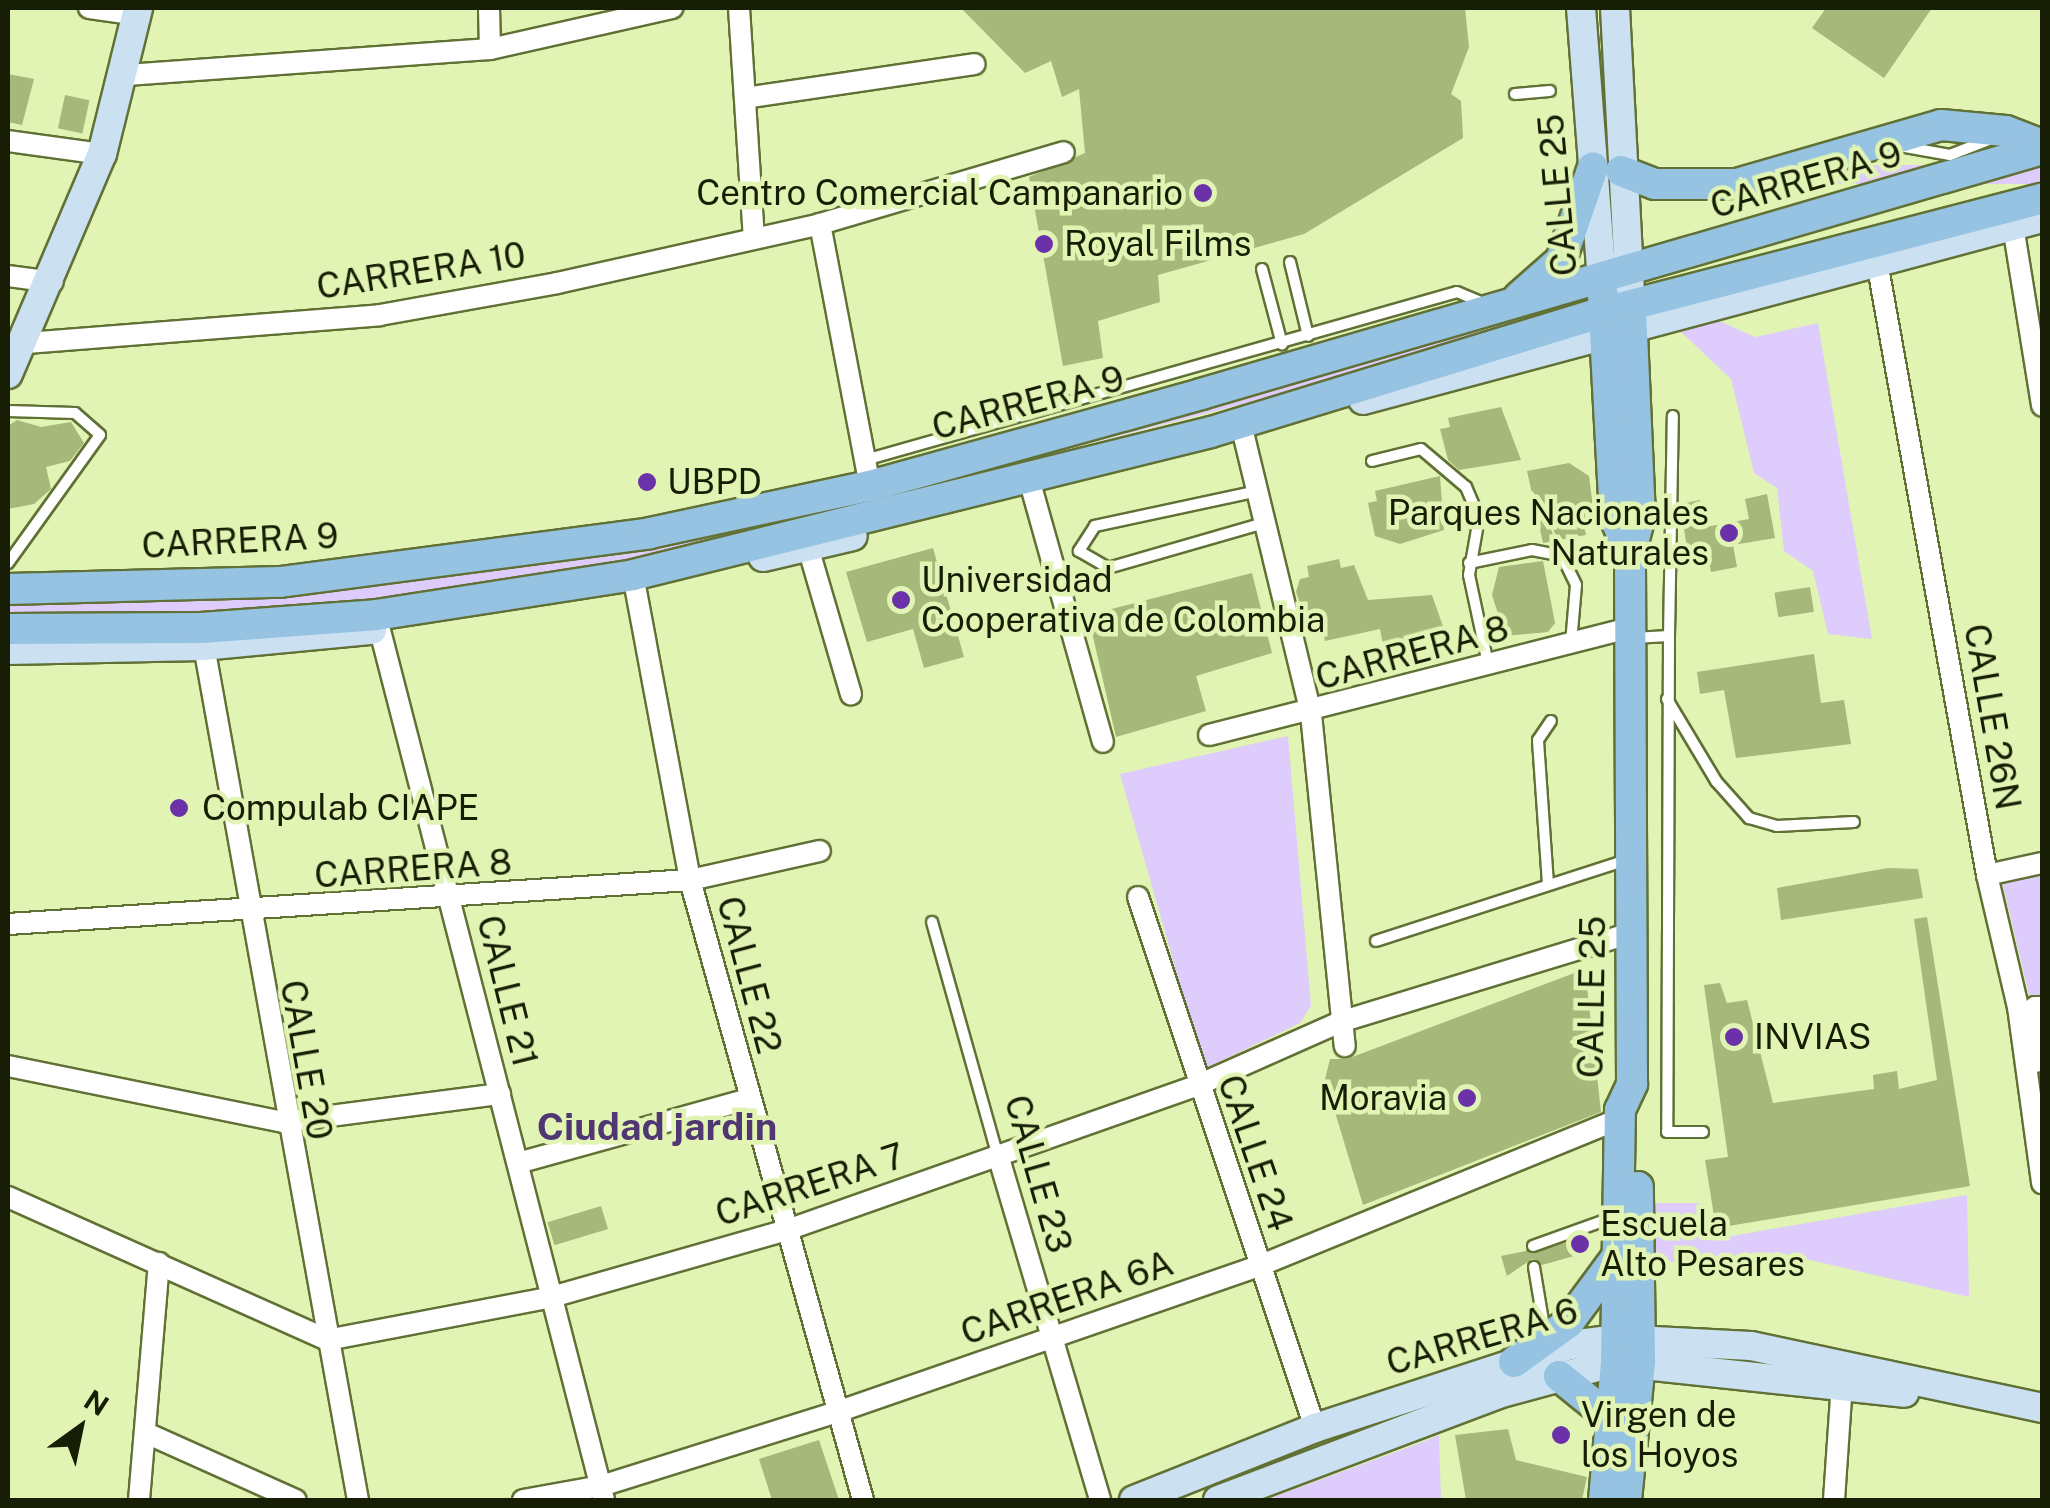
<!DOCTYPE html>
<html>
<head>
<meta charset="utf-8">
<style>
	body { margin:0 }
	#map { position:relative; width:2050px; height:1508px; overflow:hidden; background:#e1f4b3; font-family:"Public Sans",sans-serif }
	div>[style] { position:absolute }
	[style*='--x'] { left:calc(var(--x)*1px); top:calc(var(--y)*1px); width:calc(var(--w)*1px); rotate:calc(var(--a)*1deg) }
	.green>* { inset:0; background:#deccfc; transform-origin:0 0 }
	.building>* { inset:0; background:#a6b87a; transform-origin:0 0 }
	.roads { filter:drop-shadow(2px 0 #617135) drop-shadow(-2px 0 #617135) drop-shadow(0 2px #617135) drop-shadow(0 -2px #617135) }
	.lane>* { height:10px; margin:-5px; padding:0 5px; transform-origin:5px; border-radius:5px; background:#fff }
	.street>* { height:20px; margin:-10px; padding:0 10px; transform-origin:10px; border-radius:10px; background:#fff }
	.secondary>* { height:28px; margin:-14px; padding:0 14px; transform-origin:14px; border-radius:14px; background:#cbe1f1 }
	.primary>* { height:30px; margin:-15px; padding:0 15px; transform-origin:15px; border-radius:15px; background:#97c3e2 }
	.dots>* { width:28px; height:28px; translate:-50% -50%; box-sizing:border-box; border:5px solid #e1f4b3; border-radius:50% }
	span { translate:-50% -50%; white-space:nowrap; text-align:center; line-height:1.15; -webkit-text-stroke:9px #e1f4b3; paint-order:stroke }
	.street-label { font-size:35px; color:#181e05 }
	.poi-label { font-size:35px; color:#181e05 }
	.right { translate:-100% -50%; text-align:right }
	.left { translate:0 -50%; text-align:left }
	.neighbourhood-label { font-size:38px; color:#503672; font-weight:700 }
	.frame { position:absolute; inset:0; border:10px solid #181e05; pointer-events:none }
	.north { position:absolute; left:30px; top:1378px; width:100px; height:100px; -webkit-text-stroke:8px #e1f4b3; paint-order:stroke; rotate:33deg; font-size:28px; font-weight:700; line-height:40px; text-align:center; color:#181e05 }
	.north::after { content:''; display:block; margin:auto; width:35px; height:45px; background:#181e05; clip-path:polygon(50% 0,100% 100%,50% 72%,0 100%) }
</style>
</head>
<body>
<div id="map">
	<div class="green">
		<div style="left:2042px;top:165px;width:19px;height:253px;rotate:90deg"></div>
		<div style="clip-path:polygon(1578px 290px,1583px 302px,1344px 378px,642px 559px,341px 605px,8px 619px,8px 604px,337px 589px,641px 547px)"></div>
		<div style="clip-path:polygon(1706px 315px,1755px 337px,1818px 323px,1872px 639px,1828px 634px,1813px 571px,1784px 551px,1777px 488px,1754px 473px,1731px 379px,1678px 329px)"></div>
		<div style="clip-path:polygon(1288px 736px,1311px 1006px,1300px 1023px,1204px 1069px,1120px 774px)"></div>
		<div style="clip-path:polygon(2042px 872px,2042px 998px,2030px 999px,2002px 882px)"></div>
		<div style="clip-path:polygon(1967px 1195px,1969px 1297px,1776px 1252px,1773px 1265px,1747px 1259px,1742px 1278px,1650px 1257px,1652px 1203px,1699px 1203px,1709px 1240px)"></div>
		<div style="clip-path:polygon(1439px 1435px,1441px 1500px,1265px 1500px,1420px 1443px)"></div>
	</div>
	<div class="building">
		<div style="clip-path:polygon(961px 8px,1465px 8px,1469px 47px,1451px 94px,1461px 101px,1463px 138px,1304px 234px,1158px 275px,1160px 302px,1098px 321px,1103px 358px,1063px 366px,1029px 177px,1085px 153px,1079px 89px,1062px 97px,1051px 61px,1025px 73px)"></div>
		<div style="clip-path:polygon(1826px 8px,1932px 8px,1884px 78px,1812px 28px)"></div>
		<div style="clip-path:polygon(8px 74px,34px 79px,22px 125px,8px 122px)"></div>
		<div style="left:65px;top:95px;width:25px;height:34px;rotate:12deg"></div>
		<div style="clip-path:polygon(1501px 407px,1521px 460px,1459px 470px,1448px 460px,1440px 429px,1450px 427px,1448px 418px)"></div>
		<div style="clip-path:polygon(17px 420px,41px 427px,71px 422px,84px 443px,70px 461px,46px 467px,51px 489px,34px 504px,8px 509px,8px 426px)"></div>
		<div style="clip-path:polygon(1569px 463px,1589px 476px,1595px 523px,1584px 525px,1586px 535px,1543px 543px,1527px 471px)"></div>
		<div style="clip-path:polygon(1440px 476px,1444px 530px,1400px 544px,1375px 536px,1368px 503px,1377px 501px,1375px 491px)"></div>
		<div style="clip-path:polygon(1767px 494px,1775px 538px,1733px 545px,1737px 567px,1711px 572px,1707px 551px,1688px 554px,1680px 504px,1700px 500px,1705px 527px,1749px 519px,1745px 499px)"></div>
		<div style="clip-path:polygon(933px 548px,964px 657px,924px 668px,913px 629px,867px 642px,846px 572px)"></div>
		<div style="clip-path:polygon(1339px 559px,1341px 568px,1354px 565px,1368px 600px,1432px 595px,1446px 635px,1441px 662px,1405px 668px,1394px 648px,1384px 650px,1380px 629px,1325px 641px,1323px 632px,1311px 635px,1296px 592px,1300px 579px,1309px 577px,1307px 566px)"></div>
		<div style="clip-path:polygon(1543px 561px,1555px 623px,1548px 632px,1505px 636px,1492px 595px,1499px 567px)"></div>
		<div style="clip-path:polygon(1252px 573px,1272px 653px,1196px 676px,1206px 711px,1116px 737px,1088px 615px)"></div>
		<div style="left:1810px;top:587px;width:25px;height:36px;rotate:81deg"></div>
		<div style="clip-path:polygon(1814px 654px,1821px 703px,1844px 700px,1851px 744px,1736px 758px,1724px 690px,1700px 694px,1697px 672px)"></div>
		<div style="clip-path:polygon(1888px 868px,1918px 869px,1923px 898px,1781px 920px,1777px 888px)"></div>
		<div style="clip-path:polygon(1927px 917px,1970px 1186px,1716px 1228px,1705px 1160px,1728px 1157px,1704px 985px,1720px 983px,1727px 1003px,1747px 1000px,1773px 1103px,1874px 1089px,1873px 1075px,1897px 1071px,1899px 1089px,1937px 1080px,1914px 919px)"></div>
		<div style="clip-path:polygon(1585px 969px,1601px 1112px,1363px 1205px,1325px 1079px,1330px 1059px,1347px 1059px)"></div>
		<div style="left:601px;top:1206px;width:24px;height:56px;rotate:73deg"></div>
		<div style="clip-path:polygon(1570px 1242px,1574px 1256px,1542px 1265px,1532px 1259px,1507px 1276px,1501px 1256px)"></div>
		<div style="clip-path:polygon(1508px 1429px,1516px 1460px,1587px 1477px,1582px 1500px,1466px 1500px,1455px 1435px)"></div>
		<div style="clip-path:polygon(819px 1440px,839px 1500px,772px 1500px,759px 1459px)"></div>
	</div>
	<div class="roads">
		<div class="lane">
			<div style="--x:1515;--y:94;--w:35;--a:-5"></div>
			<div style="--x:1894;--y:145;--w:57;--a:10.1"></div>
			<div style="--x:1950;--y:155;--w:44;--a:-21.3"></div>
			<div style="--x:1290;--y:262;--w:76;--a:76.3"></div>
			<div style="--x:1262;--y:269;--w:78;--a:75.1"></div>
			<div style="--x:8;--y:411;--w:67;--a:1.7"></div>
			<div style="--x:75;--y:413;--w:33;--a:41"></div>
			<div style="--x:100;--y:435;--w:158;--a:125.7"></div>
			<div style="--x:865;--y:460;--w:615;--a:-15.84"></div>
			<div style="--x:1457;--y:292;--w:30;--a:23"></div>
			<div style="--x:1372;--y:461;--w:50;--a:-13.8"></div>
			<div style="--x:1421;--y:449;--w:59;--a:40.2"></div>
			<div style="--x:1466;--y:487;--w:34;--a:67"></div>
			<div style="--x:1479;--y:518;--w:58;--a:100"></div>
			<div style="--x:1469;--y:575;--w:91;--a:77.9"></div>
			<div style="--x:1258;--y:491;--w:167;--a:167.9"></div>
			<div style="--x:1095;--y:526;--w:30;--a:123"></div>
			<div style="--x:1079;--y:551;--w:34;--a:30"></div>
			<div style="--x:1108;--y:568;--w:162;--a:-16.1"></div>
			<div style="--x:1469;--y:563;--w:64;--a:-11.7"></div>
			<div style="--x:1532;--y:550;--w:31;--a:11"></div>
			<div style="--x:1562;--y:556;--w:32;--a:64"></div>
			<div style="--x:1576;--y:585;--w:58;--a:94.9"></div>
			<div style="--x:1669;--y:636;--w:220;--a:-89"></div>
			<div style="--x:1633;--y:638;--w:36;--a:-3"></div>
			<div style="--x:1669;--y:636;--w:496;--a:90.2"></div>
			<div style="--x:1667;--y:1132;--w:36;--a:0"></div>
			<div style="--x:1667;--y:699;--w:96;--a:59.1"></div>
			<div style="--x:1716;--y:781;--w:50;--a:48.3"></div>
			<div style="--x:1749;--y:818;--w:29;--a:16"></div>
			<div style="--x:1777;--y:826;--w:77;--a:-3"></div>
			<div style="--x:1548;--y:884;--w:144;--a:-94"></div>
			<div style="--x:1538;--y:740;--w:23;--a:-56"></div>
			<div style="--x:932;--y:922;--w:241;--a:74.3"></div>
			<div style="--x:1376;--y:941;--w:264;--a:-17.9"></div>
			<div style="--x:1533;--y:1246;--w:86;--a:-19.7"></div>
			<div style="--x:1534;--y:1267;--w:67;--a:80.5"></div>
		</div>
		<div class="street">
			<div style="--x:89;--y:8;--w:49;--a:8.1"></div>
			<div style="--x:489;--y:8;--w:41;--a:88.6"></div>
			<div style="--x:739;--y:8;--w:231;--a:86.3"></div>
			<div style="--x:126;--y:75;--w:365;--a:-4.1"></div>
			<div style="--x:490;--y:49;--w:187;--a:-12.7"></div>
			<div style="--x:745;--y:98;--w:232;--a:-8.4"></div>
			<div style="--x:8;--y:141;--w:95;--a:7.9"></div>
			<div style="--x:820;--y:224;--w:267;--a:79.2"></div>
			<div style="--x:2013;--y:226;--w:182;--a:80.8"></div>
			<div style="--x:1877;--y:262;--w:623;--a:79.83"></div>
			<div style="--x:1987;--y:875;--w:136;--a:76.8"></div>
			<div style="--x:2018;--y:1007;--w:178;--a:82.2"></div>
			<div style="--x:8;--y:276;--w:45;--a:7.6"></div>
			<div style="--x:27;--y:343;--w:354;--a:-4.5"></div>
			<div style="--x:380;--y:315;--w:180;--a:-10.2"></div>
			<div style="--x:557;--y:283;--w:270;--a:-12.6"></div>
			<div style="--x:820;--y:224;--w:254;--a:-16.4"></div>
			<div style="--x:1241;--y:424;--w:298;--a:76.4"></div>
			<div style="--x:1311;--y:714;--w:334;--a:84.2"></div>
			<div style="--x:1029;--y:479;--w:273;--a:74.3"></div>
			<div style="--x:805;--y:537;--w:164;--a:73.7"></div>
			<div style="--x:633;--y:575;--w:310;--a:79.4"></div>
			<div style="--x:690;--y:880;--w:644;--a:74.41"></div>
			<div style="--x:376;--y:615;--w:914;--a:75.55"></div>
			<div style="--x:202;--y:635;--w:879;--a:79.78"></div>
			<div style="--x:1209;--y:735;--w:434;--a:-14.3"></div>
			<div style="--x:1987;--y:875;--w:56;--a:-12.3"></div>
			<div style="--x:1138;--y:897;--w:560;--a:71.57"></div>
			<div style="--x:8;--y:924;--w:683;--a:-3.69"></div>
			<div style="--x:690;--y:880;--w:133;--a:-12.6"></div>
			<div style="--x:2036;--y:1062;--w:55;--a:-91"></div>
			<div style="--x:2035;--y:1007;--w:7;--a:0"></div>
			<div style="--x:8;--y:1066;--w:282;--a:11.5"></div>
			<div style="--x:284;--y:1122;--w:218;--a:-7.4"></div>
			<div style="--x:998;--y:1155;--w:360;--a:73.5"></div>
			<div style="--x:518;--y:1163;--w:240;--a:-15.5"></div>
			<div style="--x:8;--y:1197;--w:350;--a:24.1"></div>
			<div style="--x:327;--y:1340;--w:229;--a:-10.8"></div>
			<div style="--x:552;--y:1297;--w:241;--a:-15.9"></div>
			<div style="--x:784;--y:1231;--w:439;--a:-19.4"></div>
			<div style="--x:1198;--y:1085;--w:155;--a:-23.9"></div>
			<div style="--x:1340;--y:1022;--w:305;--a:-17"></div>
			<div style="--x:146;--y:1433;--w:164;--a:24.1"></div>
			<div style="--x:139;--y:1500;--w:238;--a:-85.2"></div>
			<div style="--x:523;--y:1500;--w:79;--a:-10.2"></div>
			<div style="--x:601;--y:1486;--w:247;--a:-17.4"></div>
			<div style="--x:837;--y:1412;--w:447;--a:-19.1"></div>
			<div style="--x:1259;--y:1266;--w:390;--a:-22.2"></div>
			<div style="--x:1834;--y:1500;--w:117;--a:-86.1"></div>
		</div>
		<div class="secondary">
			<div style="--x:1581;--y:8;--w:271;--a:85.6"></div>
			<div style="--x:1615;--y:8;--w:301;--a:87"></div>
			<div style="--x:8;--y:374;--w:239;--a:-66.9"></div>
			<div style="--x:102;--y:154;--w:150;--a:-76.1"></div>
			<div style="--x:1363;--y:400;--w:703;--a:-15"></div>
			<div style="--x:763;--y:557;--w:92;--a:-13.1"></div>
			<div style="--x:8;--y:650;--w:194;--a:-1.2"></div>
			<div style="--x:202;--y:646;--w:171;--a:-5.4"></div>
			<div style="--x:1134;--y:1500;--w:195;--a:-21.7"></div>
			<div style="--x:1315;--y:1428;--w:268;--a:-18"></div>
			<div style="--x:1570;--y:1345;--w:46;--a:-7.4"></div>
			<div style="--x:1616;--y:1339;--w:135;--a:3"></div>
			<div style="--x:1751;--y:1346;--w:298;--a:12"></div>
			<div style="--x:1218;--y:1500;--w:299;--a:-20.7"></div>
			<div style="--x:1498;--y:1394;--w:122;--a:-15.2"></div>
			<div style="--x:1616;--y:1362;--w:290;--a:6.1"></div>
		</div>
		<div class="primary">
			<div style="--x:1621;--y:171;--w:36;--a:21"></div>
			<div style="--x:1655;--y:184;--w:82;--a:0"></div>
			<div style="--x:1737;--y:184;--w:212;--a:-16.1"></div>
			<div style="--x:1941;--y:125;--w:65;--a:5.3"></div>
			<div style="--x:2006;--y:131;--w:39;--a:21"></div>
			<div style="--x:1603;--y:295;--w:223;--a:86.9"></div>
			<div style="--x:1615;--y:518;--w:39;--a:67"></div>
			<div style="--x:1519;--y:297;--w:56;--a:-41.4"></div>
			<div style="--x:1561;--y:260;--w:98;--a:-71"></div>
			<div style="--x:8;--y:589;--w:272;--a:-1.5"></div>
			<div style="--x:280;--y:582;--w:373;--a:-7.5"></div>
			<div style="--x:650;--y:533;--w:225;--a:-12.1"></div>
			<div style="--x:870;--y:486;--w:344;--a:-15.5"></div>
			<div style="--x:1201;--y:394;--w:876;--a:-16.24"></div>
			<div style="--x:8;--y:629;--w:193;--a:-0.3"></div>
			<div style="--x:201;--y:628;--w:175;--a:-4.2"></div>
			<div style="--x:376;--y:615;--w:260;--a:-8.8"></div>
			<div style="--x:633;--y:575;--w:595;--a:-13.9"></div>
			<div style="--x:1211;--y:432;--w:403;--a:-17"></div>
			<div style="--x:1596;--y:314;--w:461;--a:-14.5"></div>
			<div style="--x:1514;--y:1362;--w:67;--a:-35.8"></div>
			<div style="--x:1568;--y:1323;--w:81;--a:-53.6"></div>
			<div style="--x:1559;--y:1376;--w:68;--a:39.1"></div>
			<div style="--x:1604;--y:1500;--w:139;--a:-85"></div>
			<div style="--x:1616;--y:1362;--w:252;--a:-89.1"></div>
			<div style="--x:1620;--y:1110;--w:29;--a:-65"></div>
			<div style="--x:1632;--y:1084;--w:530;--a:-90.22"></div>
			<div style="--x:1630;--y:554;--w:38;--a:-75"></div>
			<div style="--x:1640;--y:517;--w:208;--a:-92.5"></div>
			<div style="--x:1626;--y:1500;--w:140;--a:-84.2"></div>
			<div style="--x:1640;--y:1361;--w:174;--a:-90.7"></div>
		</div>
	</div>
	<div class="dots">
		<div style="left:1203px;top:193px;background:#6b31a8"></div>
		<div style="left:1044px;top:244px;background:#6b31a8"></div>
		<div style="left:647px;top:482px;background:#6b31a8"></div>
		<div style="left:1729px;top:533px;background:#6b31a8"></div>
		<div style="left:901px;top:600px;background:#6b31a8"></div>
		<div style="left:179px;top:808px;background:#6b31a8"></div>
		<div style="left:1734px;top:1037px;background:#6b31a8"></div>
		<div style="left:1467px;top:1098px;background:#6b31a8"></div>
		<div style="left:1580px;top:1244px;background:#6b31a8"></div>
		<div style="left:1561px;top:1435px;background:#6b31a8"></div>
	</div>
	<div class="street-label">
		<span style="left:1806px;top:180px;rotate:-16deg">CARRERA 9</span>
		<span style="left:1558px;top:195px;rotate:-95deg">CALLE 25</span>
		<span style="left:421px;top:271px;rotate:-9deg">CARRERA 10</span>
		<span style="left:1028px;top:403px;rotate:-15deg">CARRERA 9</span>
		<span style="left:240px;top:541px;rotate:-3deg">CARRERA 9</span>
		<span style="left:1412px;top:653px;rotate:-15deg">CARRERA 8</span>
		<span style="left:1992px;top:717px;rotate:80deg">CALLE 26N</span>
		<span style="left:413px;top:869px;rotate:-4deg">CARRERA 8</span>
		<span style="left:749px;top:975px;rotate:75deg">CALLE 22</span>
		<span style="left:507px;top:991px;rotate:76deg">CALLE 21</span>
		<span style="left:1592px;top:997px;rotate:-89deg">CALLE 25</span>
		<span style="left:306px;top:1060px;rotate:80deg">CALLE 20</span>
		<span style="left:1255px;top:1153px;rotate:71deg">CALLE 24</span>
		<span style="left:1038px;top:1174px;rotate:74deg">CALLE 23</span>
		<span style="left:810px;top:1185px;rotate:-18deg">CARRERA 7</span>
		<span style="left:1067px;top:1298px;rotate:-19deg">CARRERA 6A</span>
		<span style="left:1482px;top:1337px;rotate:-16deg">CARRERA 6</span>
	</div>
	<div class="poi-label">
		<span class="right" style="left:1183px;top:193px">Centro Comercial Campanario</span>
		<span class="left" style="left:1064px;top:244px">Royal Films</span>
		<span class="left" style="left:667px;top:482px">UBPD</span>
		<span class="right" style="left:1709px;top:533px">Parques Nacionales<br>Naturales</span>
		<span class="left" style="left:921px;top:600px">Universidad<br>Cooperativa de Colombia</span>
		<span class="left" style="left:202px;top:808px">Compulab CIAPE</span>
		<span class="left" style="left:1754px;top:1037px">INVIAS</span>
		<span class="right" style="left:1447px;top:1098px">Moravia</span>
		<span class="left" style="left:1600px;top:1244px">Escuela<br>Alto Pesares</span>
		<span class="left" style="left:1581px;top:1435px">Virgen de<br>los Hoyos</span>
	</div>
	<div class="neighbourhood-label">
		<span style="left:657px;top:1127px">Ciudad jardin</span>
	</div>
	<div class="frame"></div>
	<div class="north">N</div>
</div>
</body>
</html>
